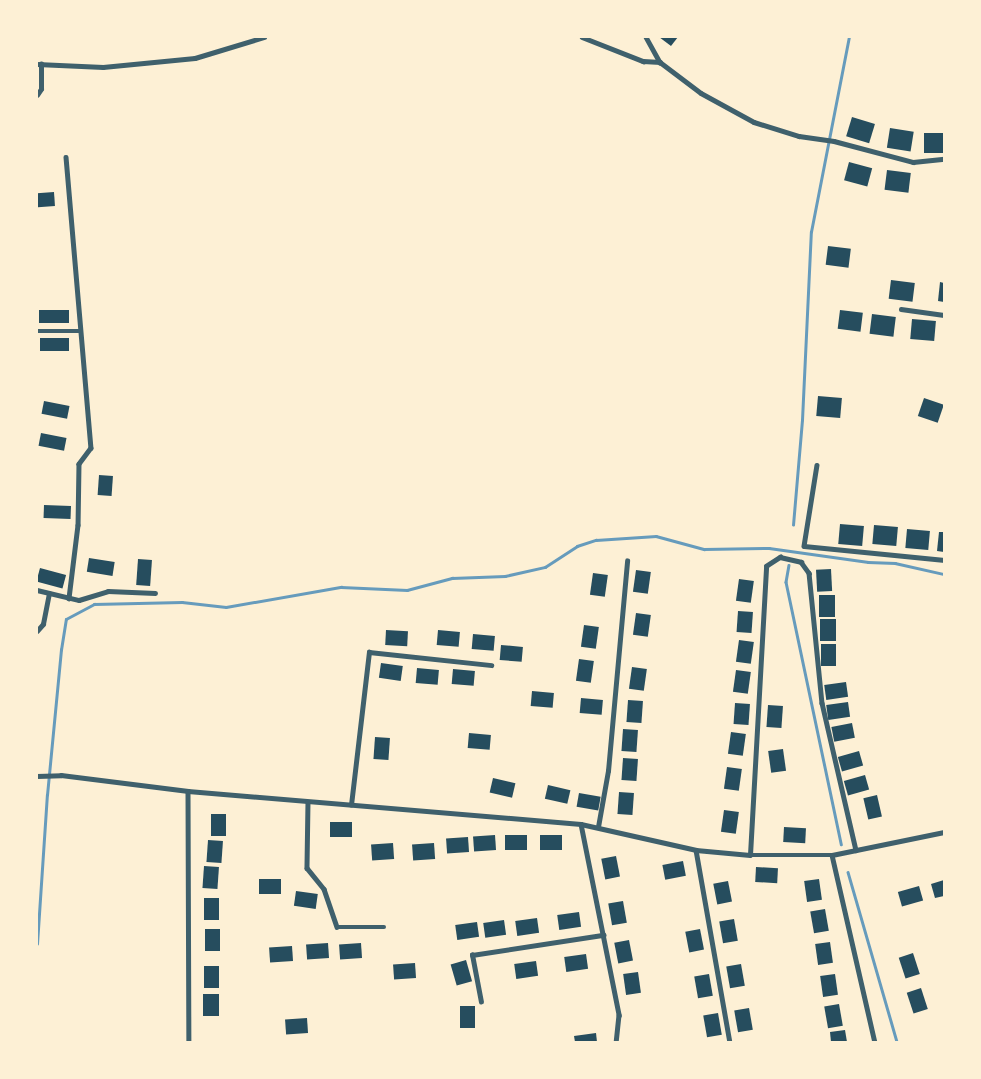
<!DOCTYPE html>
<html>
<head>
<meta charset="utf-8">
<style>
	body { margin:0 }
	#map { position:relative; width:981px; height:1079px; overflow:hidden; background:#fdf0d5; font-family:"IBM Plex Sans",sans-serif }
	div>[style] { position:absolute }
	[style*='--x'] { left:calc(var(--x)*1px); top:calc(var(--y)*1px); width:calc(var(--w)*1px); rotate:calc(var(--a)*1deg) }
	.stream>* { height:2.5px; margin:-1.25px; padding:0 1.25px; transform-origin:1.25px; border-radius:1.25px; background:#669bbc }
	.building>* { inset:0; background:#264d5e; transform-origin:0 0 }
	.minor>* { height:4.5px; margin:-2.25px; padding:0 2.25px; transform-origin:2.25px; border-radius:2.25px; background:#3f606c }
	span { translate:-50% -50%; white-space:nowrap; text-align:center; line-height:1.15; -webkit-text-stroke:7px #fdf0d5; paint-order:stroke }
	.frame { position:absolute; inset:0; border:38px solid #fdf0d5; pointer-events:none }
</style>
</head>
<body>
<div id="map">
	<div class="stream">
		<div style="--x:793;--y:525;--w:105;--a:-85.1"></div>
		<div style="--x:802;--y:420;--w:188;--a:-87.3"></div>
		<div style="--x:811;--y:232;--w:199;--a:-79"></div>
		<div style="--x:789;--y:565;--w:17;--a:100"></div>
		<div style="--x:786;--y:582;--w:268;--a:78.1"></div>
		<div style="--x:848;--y:872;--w:177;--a:73.9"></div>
		<div style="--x:37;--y:944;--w:149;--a:-86.2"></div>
		<div style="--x:47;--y:795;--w:146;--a:-84.5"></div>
		<div style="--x:61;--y:650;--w:31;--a:-81"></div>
		<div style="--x:66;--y:619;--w:32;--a:-28"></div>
		<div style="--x:94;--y:604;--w:88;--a:-1.3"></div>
		<div style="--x:182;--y:602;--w:44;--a:6.5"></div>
		<div style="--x:226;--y:607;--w:117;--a:-9.9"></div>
		<div style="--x:341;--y:587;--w:66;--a:2.6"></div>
		<div style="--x:407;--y:590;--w:47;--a:-14.9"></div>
		<div style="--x:452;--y:578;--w:53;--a:-2.2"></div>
		<div style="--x:505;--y:576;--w:41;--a:-12.7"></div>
		<div style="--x:545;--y:567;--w:38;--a:-33"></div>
		<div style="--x:577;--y:546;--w:20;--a:-18"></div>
		<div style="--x:596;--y:540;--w:60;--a:-3.8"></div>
		<div style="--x:656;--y:536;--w:50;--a:15.2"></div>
		<div style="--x:704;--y:549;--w:65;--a:-0.9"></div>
		<div style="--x:769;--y:548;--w:100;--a:8"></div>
		<div style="--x:868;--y:562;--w:27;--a:2"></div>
		<div style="--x:895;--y:563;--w:50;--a:12.7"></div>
	</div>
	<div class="building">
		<div style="clip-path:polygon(659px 37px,678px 37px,671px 46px)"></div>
		<div style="left:852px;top:117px;width:24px;height:20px;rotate:17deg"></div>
		<div style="left:890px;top:128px;width:24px;height:20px;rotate:9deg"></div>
		<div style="left:924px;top:133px;width:20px;height:20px"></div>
		<div style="left:849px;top:162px;width:24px;height:19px;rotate:15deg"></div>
		<div style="left:887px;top:170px;width:24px;height:20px;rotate:7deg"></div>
		<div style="left:54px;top:192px;width:14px;height:17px;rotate:86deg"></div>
		<div style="left:828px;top:246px;width:23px;height:19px;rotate:7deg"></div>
		<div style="left:891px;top:280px;width:24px;height:19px;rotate:7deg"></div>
		<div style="clip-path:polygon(940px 282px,944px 283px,944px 302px,938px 301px)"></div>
		<div style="left:39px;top:310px;width:30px;height:13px"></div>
		<div style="left:840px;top:310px;width:23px;height:19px;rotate:7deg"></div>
		<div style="left:872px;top:314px;width:24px;height:20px;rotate:7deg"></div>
		<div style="left:912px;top:319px;width:24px;height:20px;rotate:5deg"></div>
		<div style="left:40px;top:338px;width:29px;height:13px"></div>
		<div style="left:818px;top:396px;width:24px;height:20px;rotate:5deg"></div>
		<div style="left:924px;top:398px;width:21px;height:19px;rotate:19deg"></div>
		<div style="left:44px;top:401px;width:26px;height:13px;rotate:11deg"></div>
		<div style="left:41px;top:433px;width:26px;height:13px;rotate:11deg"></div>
		<div style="left:99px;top:475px;width:14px;height:20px;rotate:4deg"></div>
		<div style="left:44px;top:505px;width:27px;height:13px;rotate:2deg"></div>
		<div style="left:840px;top:524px;width:24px;height:20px;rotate:5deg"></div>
		<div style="left:874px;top:525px;width:24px;height:19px;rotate:5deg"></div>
		<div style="left:907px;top:529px;width:23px;height:19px;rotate:5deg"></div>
		<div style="clip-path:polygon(939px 532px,944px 532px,944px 552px,937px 551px)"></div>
		<div style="left:89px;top:558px;width:26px;height:14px;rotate:9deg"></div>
		<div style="left:138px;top:559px;width:14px;height:26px;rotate:4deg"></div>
		<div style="left:40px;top:568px;width:27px;height:14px;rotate:15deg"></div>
		<div style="left:831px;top:569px;width:22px;height:15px;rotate:87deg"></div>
		<div style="left:636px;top:570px;width:15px;height:22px;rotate:8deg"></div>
		<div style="left:593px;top:573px;width:15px;height:22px;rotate:8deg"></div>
		<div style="left:739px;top:579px;width:15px;height:22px;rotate:8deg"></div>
		<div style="left:819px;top:595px;width:16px;height:22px"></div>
		<div style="left:738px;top:611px;width:15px;height:21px;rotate:4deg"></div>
		<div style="left:636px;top:613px;width:15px;height:22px;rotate:8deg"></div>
		<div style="left:820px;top:619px;width:16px;height:22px"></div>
		<div style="left:584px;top:625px;width:15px;height:22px;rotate:8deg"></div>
		<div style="left:386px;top:630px;width:22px;height:15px;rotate:3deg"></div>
		<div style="left:438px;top:630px;width:22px;height:15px;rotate:5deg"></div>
		<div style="left:473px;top:634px;width:22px;height:15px;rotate:5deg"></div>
		<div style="left:739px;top:640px;width:15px;height:22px;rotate:8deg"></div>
		<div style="left:821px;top:644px;width:15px;height:22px"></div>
		<div style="left:501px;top:645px;width:22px;height:15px;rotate:5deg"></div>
		<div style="left:579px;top:659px;width:15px;height:22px;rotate:8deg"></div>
		<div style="left:381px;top:663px;width:22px;height:15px;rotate:8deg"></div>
		<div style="left:632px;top:667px;width:15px;height:22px;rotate:8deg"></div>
		<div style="left:417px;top:668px;width:22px;height:15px;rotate:5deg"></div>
		<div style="left:453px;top:669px;width:22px;height:15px;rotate:5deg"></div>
		<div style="left:736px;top:670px;width:15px;height:22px;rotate:8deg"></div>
		<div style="left:846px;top:682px;width:15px;height:22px;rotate:82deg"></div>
		<div style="left:532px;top:691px;width:22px;height:15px;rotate:5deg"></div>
		<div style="left:581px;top:698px;width:22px;height:15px;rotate:5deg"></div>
		<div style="left:628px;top:700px;width:15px;height:22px;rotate:4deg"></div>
		<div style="left:848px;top:702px;width:15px;height:22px;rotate:82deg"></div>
		<div style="left:735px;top:703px;width:15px;height:21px;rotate:4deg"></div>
		<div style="left:768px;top:705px;width:15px;height:22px;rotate:4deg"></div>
		<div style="left:852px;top:723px;width:15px;height:21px;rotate:79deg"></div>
		<div style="left:623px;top:729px;width:15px;height:22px;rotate:4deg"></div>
		<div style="left:731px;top:732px;width:15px;height:22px;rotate:8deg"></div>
		<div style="left:469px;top:733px;width:22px;height:15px;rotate:5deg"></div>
		<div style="left:375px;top:737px;width:15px;height:22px;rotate:4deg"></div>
		<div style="left:783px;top:749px;width:22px;height:15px;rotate:82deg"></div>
		<div style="left:859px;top:751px;width:15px;height:22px;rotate:74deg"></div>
		<div style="left:623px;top:758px;width:15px;height:22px;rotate:4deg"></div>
		<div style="left:727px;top:767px;width:15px;height:22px;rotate:8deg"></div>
		<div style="left:865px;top:775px;width:15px;height:22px;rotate:74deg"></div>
		<div style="left:493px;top:778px;width:23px;height:15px;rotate:13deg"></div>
		<div style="left:548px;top:785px;width:23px;height:14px;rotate:13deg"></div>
		<div style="left:619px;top:792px;width:15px;height:22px;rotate:4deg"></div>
		<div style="left:579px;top:793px;width:22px;height:14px;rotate:10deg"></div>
		<div style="left:877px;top:795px;width:22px;height:14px;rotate:77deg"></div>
		<div style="left:724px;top:810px;width:15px;height:22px;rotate:8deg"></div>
		<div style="left:211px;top:814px;width:15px;height:22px"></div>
		<div style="left:330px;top:822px;width:22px;height:15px"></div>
		<div style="left:784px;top:827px;width:22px;height:15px;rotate:3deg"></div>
		<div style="left:495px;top:835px;width:15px;height:22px;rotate:86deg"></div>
		<div style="left:527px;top:835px;width:15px;height:22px;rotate:90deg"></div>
		<div style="left:562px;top:835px;width:15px;height:22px;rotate:90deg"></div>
		<div style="left:468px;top:837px;width:15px;height:22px;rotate:86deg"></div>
		<div style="left:208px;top:840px;width:15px;height:22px;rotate:4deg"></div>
		<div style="left:393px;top:843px;width:16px;height:22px;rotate:86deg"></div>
		<div style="left:434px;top:843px;width:16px;height:22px;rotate:86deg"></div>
		<div style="left:616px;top:856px;width:21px;height:15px;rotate:79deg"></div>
		<div style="left:683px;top:861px;width:15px;height:21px;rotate:79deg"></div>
		<div style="left:204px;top:866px;width:15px;height:22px;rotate:4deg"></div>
		<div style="left:756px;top:867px;width:22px;height:15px;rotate:3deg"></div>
		<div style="left:259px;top:879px;width:22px;height:15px"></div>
		<div style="left:819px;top:879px;width:21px;height:15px;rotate:82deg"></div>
		<div style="clip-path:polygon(944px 880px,944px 896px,935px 898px,931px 884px)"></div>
		<div style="left:728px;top:881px;width:21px;height:15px;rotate:79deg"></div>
		<div style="left:919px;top:886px;width:15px;height:22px;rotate:74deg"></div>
		<div style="left:296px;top:891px;width:22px;height:15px;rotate:8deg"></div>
		<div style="left:204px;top:898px;width:15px;height:22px"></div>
		<div style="left:623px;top:901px;width:22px;height:15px;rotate:80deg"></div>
		<div style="left:825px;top:909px;width:22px;height:15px;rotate:80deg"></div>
		<div style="left:579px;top:912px;width:15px;height:22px;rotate:82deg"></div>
		<div style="left:537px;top:918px;width:15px;height:22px;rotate:82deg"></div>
		<div style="left:734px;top:919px;width:22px;height:15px;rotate:80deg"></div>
		<div style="left:504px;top:920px;width:15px;height:21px;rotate:82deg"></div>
		<div style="left:477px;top:922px;width:15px;height:22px;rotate:82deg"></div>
		<div style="left:205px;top:929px;width:15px;height:22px"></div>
		<div style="left:700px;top:929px;width:21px;height:15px;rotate:79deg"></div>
		<div style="left:629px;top:940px;width:21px;height:15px;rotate:79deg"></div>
		<div style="left:830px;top:942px;width:21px;height:15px;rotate:82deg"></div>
		<div style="left:328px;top:943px;width:15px;height:22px;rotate:86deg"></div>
		<div style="left:361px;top:943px;width:15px;height:22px;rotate:86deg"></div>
		<div style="left:292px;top:946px;width:15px;height:23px;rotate:86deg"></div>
		<div style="left:913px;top:953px;width:22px;height:15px;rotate:72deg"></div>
		<div style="left:586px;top:954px;width:15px;height:22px;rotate:82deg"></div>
		<div style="left:466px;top:960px;width:22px;height:16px;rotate:74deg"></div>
		<div style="left:536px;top:961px;width:15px;height:22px;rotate:82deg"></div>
		<div style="left:415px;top:963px;width:15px;height:22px;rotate:86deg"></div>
		<div style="left:741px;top:964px;width:22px;height:15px;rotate:80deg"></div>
		<div style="left:204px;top:966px;width:15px;height:22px"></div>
		<div style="left:638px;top:972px;width:21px;height:15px;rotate:82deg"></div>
		<div style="left:709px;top:974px;width:22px;height:15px;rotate:80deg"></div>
		<div style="left:835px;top:974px;width:21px;height:15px;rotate:82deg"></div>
		<div style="left:921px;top:988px;width:22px;height:15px;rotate:72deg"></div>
		<div style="left:203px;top:994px;width:16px;height:22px"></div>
		<div style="left:839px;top:1004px;width:22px;height:15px;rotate:80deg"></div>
		<div style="left:460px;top:1006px;width:15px;height:22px"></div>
		<div style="left:749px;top:1008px;width:22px;height:15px;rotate:80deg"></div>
		<div style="left:718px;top:1013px;width:22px;height:15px;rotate:80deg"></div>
		<div style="left:307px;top:1018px;width:15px;height:22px;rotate:86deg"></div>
		<div style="clip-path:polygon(845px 1030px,847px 1042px,831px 1042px,830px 1032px)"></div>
		<div style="clip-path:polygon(596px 1033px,597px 1042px,575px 1042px,574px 1036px)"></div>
	</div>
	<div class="minor">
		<div style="--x:582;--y:37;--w:66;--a:21.5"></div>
		<div style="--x:643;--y:61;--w:17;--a:3"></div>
		<div style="--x:660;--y:62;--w:51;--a:37.1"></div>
		<div style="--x:701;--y:93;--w:60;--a:28.7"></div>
		<div style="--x:754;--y:122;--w:47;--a:17.3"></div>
		<div style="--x:799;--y:136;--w:35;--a:8"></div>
		<div style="--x:834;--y:141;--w:82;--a:14.9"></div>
		<div style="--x:913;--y:162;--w:31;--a:-6"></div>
		<div style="--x:646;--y:37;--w:29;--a:61"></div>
		<div style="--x:37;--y:64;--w:66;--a:2.6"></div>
		<div style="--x:103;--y:67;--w:92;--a:-5.6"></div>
		<div style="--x:195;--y:58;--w:72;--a:-16.9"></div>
		<div style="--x:37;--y:95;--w:7;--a:-56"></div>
		<div style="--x:41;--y:89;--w:25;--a:-90"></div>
		<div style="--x:66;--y:157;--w:292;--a:85.1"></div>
		<div style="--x:91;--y:448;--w:20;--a:127"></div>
		<div style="--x:79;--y:464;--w:61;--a:90.9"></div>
		<div style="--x:78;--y:525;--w:74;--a:97"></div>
		<div style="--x:901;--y:309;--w:43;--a:7.9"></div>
		<div style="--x:37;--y:331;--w:42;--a:0"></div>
		<div style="--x:817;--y:465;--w:82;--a:99.1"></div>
		<div style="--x:804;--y:546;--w:141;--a:5.7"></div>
		<div style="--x:37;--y:590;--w:43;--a:13.4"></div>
		<div style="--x:79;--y:600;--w:30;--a:-17"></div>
		<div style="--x:108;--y:591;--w:47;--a:2.4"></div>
		<div style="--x:37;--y:631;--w:9;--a:-49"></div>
		<div style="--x:43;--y:624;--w:31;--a:-79"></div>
		<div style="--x:37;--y:776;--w:24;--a:-2"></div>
		<div style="--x:61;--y:775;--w:128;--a:7.2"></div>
		<div style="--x:188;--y:791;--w:394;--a:4.8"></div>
		<div style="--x:581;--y:824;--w:118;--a:12.7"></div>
		<div style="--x:696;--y:850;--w:54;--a:5.3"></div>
		<div style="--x:750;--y:855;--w:82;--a:0"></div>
		<div style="--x:832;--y:855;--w:114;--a:-11.6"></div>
		<div style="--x:188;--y:791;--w:251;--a:89.8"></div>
		<div style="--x:308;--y:802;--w:66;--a:90.9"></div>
		<div style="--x:307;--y:868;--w:27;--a:51"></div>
		<div style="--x:324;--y:889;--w:40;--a:71.1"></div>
		<div style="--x:337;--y:927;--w:47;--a:0"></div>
		<div style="--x:351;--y:805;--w:154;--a:-83.3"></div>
		<div style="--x:369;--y:652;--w:123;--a:6.1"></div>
		<div style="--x:581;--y:824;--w:195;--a:78.7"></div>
		<div style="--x:619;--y:1015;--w:27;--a:96"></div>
		<div style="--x:598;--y:827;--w:57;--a:-79.9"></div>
		<div style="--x:608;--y:771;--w:211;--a:-84.8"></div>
		<div style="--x:696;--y:850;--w:195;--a:80"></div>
		<div style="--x:750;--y:855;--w:289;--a:-86.8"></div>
		<div style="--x:766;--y:566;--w:17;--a:-33"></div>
		<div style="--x:780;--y:557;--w:22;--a:13"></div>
		<div style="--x:801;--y:562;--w:14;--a:54"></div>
		<div style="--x:809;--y:573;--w:131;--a:84.3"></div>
		<div style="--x:822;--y:703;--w:151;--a:77"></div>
		<div style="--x:832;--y:855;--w:192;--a:77.1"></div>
		<div style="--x:481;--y:1002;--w:48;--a:-100.8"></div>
		<div style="--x:472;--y:955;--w:133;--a:-8.7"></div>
	</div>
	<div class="frame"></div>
</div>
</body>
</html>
